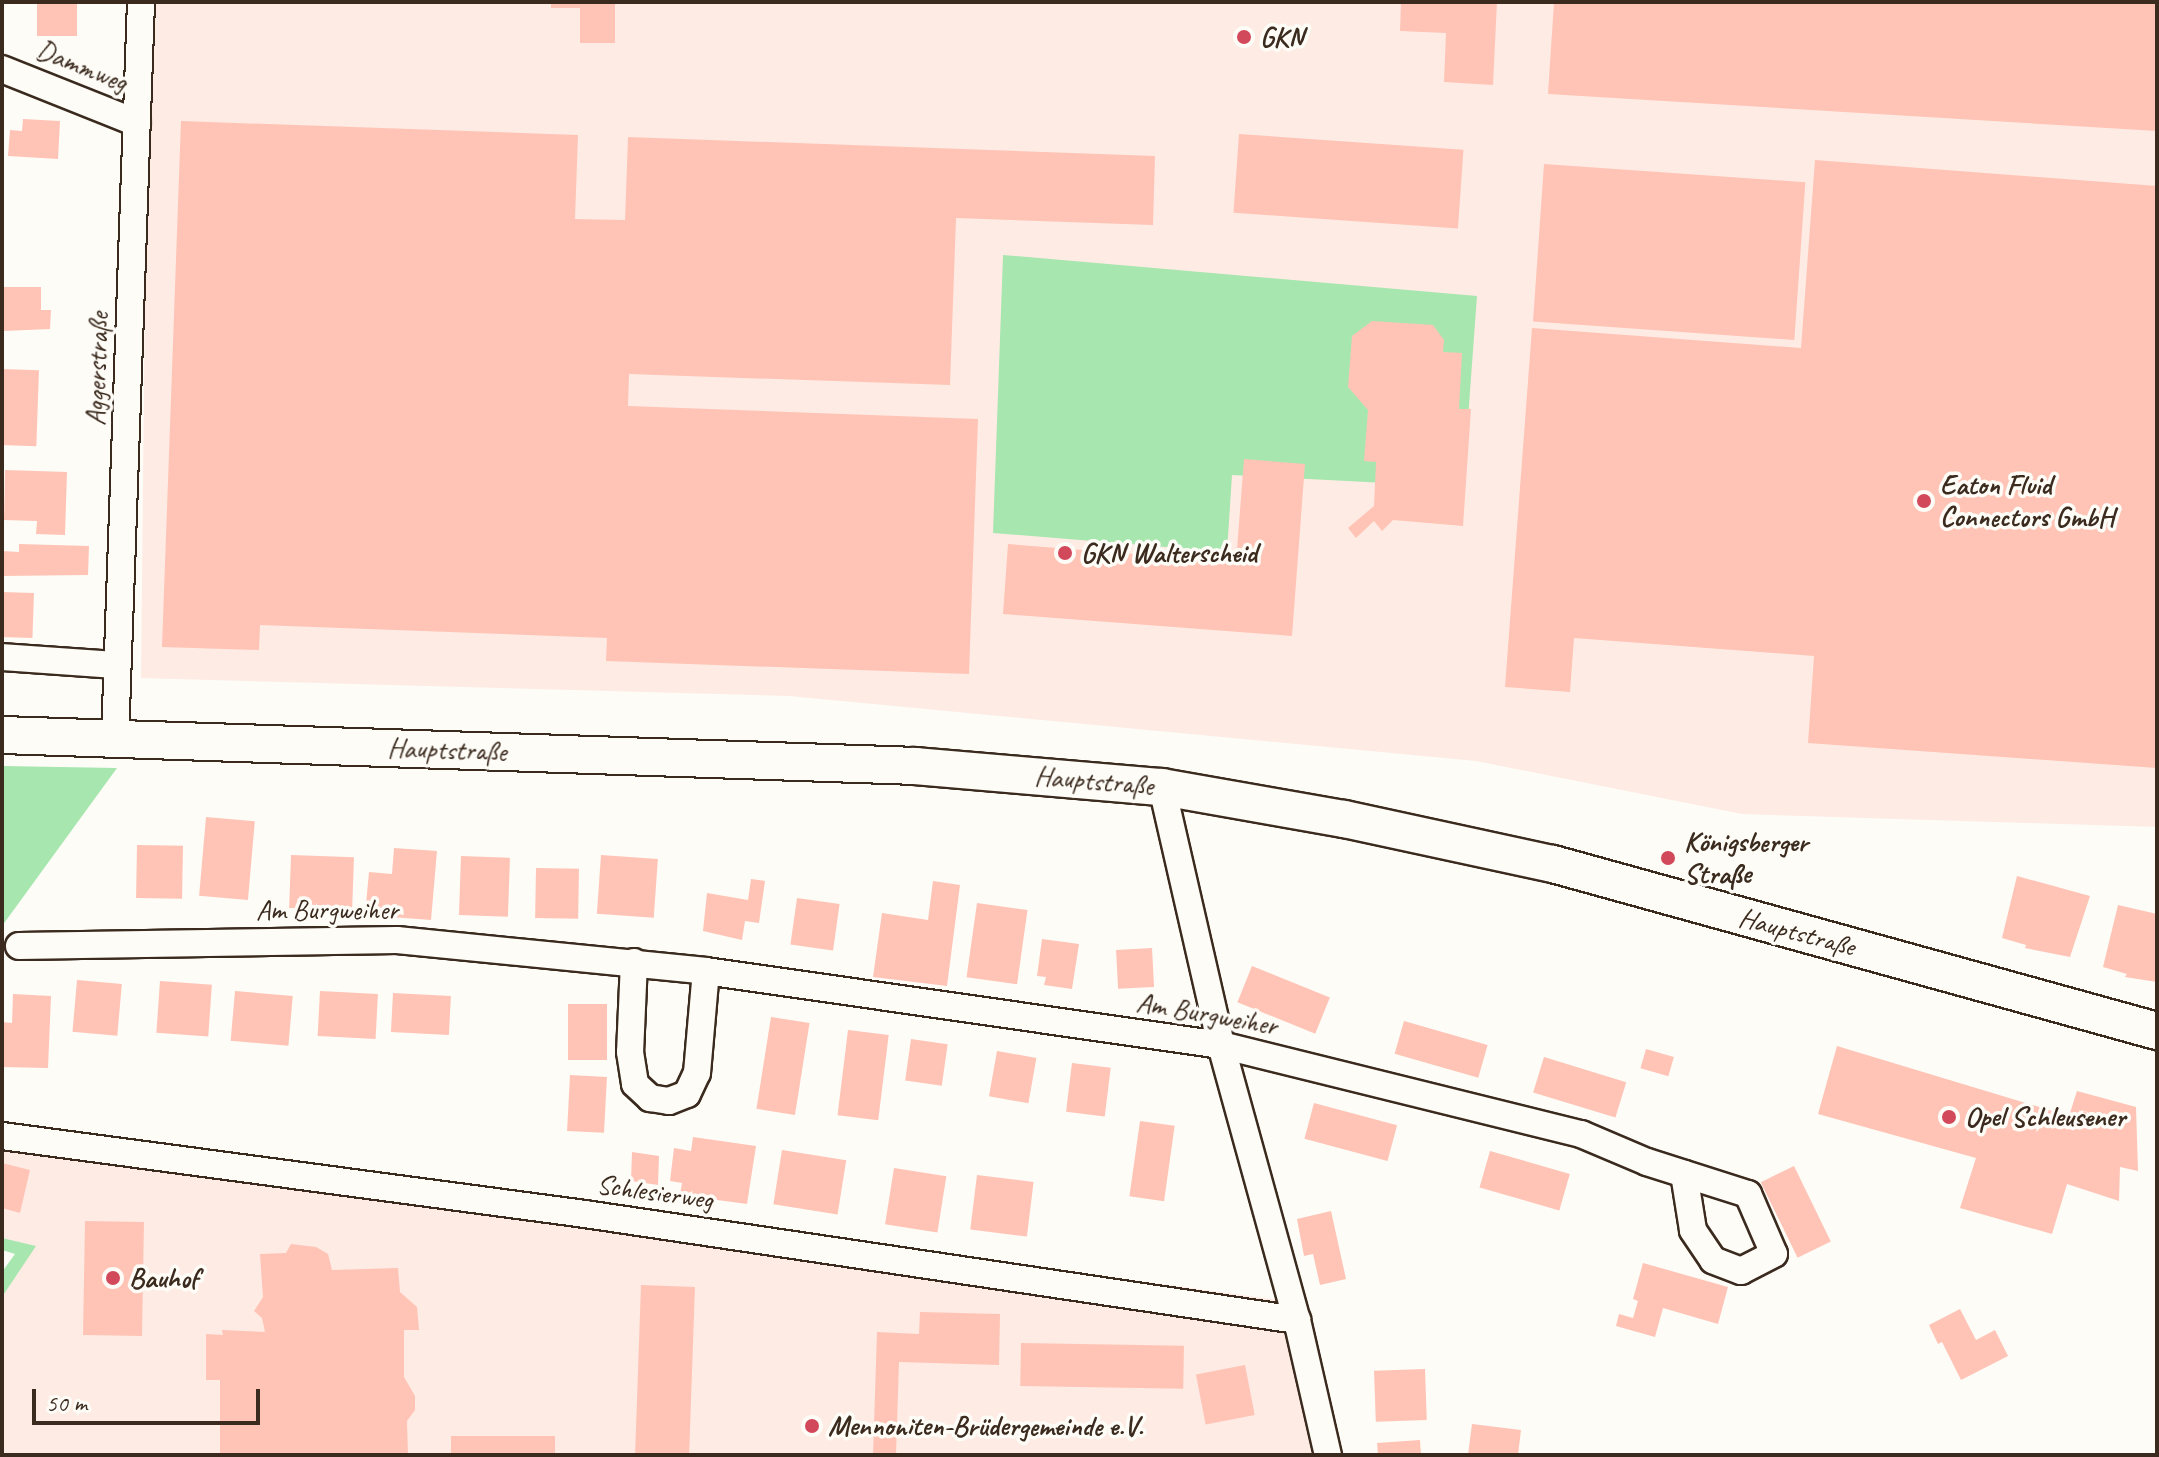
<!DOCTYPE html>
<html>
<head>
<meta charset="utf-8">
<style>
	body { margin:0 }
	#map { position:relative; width:2159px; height:1457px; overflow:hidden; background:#fdfcf7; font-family:Caveat,sans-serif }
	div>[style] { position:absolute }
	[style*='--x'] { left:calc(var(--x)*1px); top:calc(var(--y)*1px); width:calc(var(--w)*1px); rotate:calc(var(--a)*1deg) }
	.built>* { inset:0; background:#feebe4 }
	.green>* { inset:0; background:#a7e6ae }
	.building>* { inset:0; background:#ffc4b6; transform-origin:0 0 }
	.roads { filter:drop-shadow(2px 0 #3b2a1e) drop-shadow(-2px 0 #3b2a1e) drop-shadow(0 2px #3b2a1e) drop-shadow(0 -2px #3b2a1e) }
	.minor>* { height:26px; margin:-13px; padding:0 13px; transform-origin:13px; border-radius:13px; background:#fdfcf7 }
	.secondary>* { height:36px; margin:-18px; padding:0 18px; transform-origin:18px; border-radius:18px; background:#fdfcf7 }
	.dots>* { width:22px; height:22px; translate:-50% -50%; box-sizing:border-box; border:4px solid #fdfcf7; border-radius:50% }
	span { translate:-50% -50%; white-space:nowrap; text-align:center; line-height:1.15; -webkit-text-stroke:7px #fdfcf7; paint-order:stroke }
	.poi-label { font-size:28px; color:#3b2a1e; font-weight:700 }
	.left { translate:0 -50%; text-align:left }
	.street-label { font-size:28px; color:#3b2a1e }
	.frame { position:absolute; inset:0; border:4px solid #3b2a1e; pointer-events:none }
	.scale { position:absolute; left:32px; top:1389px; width:228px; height:36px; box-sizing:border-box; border:4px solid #3b2a1e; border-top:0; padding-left:10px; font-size:24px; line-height:28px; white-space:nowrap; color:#3b2a1e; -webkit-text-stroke:6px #fdfcf7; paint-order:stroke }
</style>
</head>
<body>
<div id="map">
	<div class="built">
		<div style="clip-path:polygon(148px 2px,2157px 2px,2157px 827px,1742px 814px,1476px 761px,789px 696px,141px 678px)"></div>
		<div style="clip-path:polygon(2px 1128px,1280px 1300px,1312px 1455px,2px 1455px,2px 1297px,35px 1246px,2px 1238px)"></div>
	</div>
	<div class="green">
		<div style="clip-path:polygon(1003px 255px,1477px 296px,1463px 487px,1232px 475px,1227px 552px,993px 533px)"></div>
		<div style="clip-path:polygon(2px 766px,117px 768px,2px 926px)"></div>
		<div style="clip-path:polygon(2px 1238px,36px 1246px,2px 1297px,2px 1272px,15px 1254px,2px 1250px)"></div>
	</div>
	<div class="building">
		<div style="left:37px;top:2px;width:40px;height:34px"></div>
		<div style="clip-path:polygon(551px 2px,615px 2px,615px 43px,580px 43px,580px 8px,551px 8px)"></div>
		<div style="clip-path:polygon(1401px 2px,1497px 2px,1493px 85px,1444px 82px,1446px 33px,1400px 31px)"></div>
		<div style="clip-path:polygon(1554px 2px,2157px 2px,2157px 131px,1548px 94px)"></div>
		<div style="clip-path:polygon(23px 119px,60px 121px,58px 159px,8px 156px,10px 130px,22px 131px)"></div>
		<div style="clip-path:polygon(181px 121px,578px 135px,575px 219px,625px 220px,628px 137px,1155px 156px,1153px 225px,956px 218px,950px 385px,629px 374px,628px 406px,978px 419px,969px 674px,606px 661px,607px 638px,260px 625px,259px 650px,162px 647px)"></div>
		<div style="left:1239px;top:134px;width:225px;height:79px;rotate:4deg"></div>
		<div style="clip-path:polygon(1815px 160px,2157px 186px,2157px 768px,1808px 743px,1814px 656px,1574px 638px,1570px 692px,1505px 687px,1532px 328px,1801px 348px)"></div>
		<div style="left:1544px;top:164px;width:262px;height:158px;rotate:4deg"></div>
		<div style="clip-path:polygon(4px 287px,41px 287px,41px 310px,51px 310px,50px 329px,4px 331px)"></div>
		<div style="clip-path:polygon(1372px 321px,1433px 325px,1444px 340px,1443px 352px,1462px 353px,1459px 409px,1471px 409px,1463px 526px,1393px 520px,1382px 531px,1374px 521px,1356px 538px,1348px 528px,1374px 506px,1376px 462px,1364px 461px,1368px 410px,1348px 387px,1352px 336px)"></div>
		<div style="left:2px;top:369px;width:37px;height:76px;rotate:2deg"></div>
		<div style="clip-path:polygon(1244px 459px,1305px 464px,1292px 636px,1003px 614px,1008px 544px,1236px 562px)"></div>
		<div style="clip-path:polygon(5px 470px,67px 472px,65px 535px,36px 534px,37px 521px,4px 520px)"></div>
		<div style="clip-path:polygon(19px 544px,89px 546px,88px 575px,2px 576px,2px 551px,19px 552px)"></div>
		<div style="left:2px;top:592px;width:32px;height:45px;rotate:2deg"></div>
		<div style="left:206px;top:817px;width:49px;height:79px;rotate:5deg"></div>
		<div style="left:137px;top:845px;width:46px;height:53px;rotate:1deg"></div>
		<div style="clip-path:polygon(394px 848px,437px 851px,431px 920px,365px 915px,369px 872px,392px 874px)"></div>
		<div style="left:291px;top:855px;width:63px;height:53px;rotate:2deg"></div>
		<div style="left:601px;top:855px;width:57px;height:59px;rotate:4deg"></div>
		<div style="left:461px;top:856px;width:49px;height:59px;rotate:2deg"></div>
		<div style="left:536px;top:868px;width:43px;height:50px;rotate:1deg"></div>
		<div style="clip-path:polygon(2017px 876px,2090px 896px,2070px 957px,2025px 948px,2026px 945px,2002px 938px)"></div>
		<div style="clip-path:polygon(751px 879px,765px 881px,759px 923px,745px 921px,742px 940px,703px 931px,707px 893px,748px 900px)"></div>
		<div style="clip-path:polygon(933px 881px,960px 885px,947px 986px,873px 977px,882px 913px,928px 920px)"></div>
		<div style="left:797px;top:898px;width:43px;height:47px;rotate:8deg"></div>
		<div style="left:977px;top:903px;width:51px;height:75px;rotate:8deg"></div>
		<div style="clip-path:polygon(2118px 905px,2157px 914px,2157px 982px,2125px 977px,2127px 974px,2103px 967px)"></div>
		<div style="clip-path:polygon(1042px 939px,1079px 944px,1072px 989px,1044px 985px,1046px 977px,1037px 976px)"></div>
		<div style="left:1152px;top:948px;width:39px;height:36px;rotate:87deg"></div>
		<div style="left:1252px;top:966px;width:84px;height:39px;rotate:22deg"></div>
		<div style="left:77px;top:980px;width:45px;height:52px;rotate:5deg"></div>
		<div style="left:160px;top:981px;width:52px;height:52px;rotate:4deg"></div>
		<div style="left:235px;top:991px;width:58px;height:50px;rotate:5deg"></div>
		<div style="left:320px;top:991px;width:58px;height:45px;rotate:3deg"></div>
		<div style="left:393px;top:993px;width:58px;height:39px;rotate:3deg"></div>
		<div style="clip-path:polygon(13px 994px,51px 996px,48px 1068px,2px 1067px,2px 1022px,12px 1023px)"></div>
		<div style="left:568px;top:1004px;width:39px;height:56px"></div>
		<div style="left:771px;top:1017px;width:39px;height:93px;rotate:9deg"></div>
		<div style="left:1404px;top:1021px;width:87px;height:34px;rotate:16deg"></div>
		<div style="left:848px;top:1030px;width:41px;height:86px;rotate:7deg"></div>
		<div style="left:911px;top:1039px;width:37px;height:42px;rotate:8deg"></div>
		<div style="clip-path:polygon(1837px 1046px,2069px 1116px,2077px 1091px,2136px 1107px,2138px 1171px,2120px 1167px,2119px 1201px,2067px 1184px,2052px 1234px,1960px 1208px,1976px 1158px,1818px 1114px)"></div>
		<div style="left:1646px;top:1049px;width:29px;height:20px;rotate:16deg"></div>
		<div style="left:997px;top:1051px;width:40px;height:46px;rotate:10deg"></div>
		<div style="left:1544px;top:1057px;width:86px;height:37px;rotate:17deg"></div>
		<div style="left:1072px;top:1063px;width:39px;height:49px;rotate:7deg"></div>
		<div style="left:570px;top:1075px;width:37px;height:56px;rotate:3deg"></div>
		<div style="left:1314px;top:1103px;width:86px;height:37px;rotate:15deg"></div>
		<div style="left:1140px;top:1121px;width:35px;height:76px;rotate:8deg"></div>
		<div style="clip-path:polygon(693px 1137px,756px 1146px,747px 1204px,680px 1195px,682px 1183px,670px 1181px,674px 1148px,691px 1151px)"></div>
		<div style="left:782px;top:1150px;width:65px;height:55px;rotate:9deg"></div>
		<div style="left:1490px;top:1151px;width:83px;height:38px;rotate:16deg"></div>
		<div style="clip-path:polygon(632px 1152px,659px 1156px,658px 1185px,631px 1181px)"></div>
		<div style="clip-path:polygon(2px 1163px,30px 1170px,20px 1213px,2px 1208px)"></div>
		<div style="left:1794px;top:1166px;width:84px;height:37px;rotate:64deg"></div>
		<div style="left:894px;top:1168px;width:53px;height:57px;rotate:9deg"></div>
		<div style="left:977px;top:1175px;width:57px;height:55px;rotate:7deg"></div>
		<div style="clip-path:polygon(1331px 1211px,1346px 1279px,1320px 1285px,1313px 1254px,1304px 1256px,1297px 1219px)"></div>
		<div style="left:85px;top:1221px;width:59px;height:114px;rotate:1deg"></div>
		<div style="clip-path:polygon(291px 1244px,316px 1247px,328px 1254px,332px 1270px,398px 1268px,400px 1292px,417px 1307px,419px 1330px,404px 1330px,404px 1377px,415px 1396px,415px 1410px,407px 1421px,408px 1455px,220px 1455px,220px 1380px,206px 1380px,206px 1334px,223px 1335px,222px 1330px,265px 1332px,262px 1318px,254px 1311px,263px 1297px,260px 1254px,286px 1253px)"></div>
		<div style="clip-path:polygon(1643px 1263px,1728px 1287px,1718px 1324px,1663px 1308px,1655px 1337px,1616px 1326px,1619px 1314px,1633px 1318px,1638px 1301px,1633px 1299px)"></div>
		<div style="left:641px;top:1285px;width:54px;height:170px;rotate:2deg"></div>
		<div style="clip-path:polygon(1960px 1309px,1976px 1340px,1995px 1330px,2008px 1356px,1961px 1380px,1942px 1342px,1938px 1344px,1929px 1325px)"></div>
		<div style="clip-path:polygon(920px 1312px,1000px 1314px,999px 1365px,899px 1362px,896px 1455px,873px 1455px,877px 1332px,919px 1334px)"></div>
		<div style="left:1021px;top:1343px;width:163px;height:43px;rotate:1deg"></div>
		<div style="left:1245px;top:1365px;width:51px;height:50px;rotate:79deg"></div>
		<div style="left:1425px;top:1369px;width:51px;height:51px;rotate:88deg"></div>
		<div style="clip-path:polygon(1472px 1424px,1521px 1430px,1518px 1455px,1468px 1455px)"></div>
		<div style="left:451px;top:1436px;width:104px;height:19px"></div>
		<div style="clip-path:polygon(1420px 1440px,1421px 1455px,1378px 1455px,1377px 1443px)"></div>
	</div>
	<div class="roads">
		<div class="minor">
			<div style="--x:2;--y:69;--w:145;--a:21.8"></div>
			<div style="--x:2;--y:657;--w:115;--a:4"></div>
			<div style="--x:115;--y:739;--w:737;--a:-87.98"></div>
			<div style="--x:1162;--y:787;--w:265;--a:77.1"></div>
			<div style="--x:1221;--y:1045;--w:285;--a:74.6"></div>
			<div style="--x:1297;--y:1320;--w:139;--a:77.1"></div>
			<div style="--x:19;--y:946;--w:378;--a:-0.9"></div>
			<div style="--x:397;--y:940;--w:311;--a:5.7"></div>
			<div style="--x:706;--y:971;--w:520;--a:8.18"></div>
			<div style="--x:1221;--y:1045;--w:371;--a:13.9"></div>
			<div style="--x:1581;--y:1134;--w:72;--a:23"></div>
			<div style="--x:1647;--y:1162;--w:106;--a:17.6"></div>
			<div style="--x:1748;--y:1194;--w:65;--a:66.6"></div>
			<div style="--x:1774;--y:1254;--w:37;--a:153"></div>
			<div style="--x:1741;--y:1271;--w:30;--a:-159"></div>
			<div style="--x:1713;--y:1260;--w:36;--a:-124"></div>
			<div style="--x:1693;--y:1230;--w:57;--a:-99.1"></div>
			<div style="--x:634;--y:962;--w:90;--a:92.5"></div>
			<div style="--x:630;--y:1052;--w:32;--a:81"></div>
			<div style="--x:635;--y:1084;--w:21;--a:43"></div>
			<div style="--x:650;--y:1098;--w:19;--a:9"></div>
			<div style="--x:669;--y:1101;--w:19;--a:-21"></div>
			<div style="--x:687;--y:1094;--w:23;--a:-65"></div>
			<div style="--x:697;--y:1073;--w:102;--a:-85"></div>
			<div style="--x:2;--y:1136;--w:588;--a:7.62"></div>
			<div style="--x:585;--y:1214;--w:720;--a:8.47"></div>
		</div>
		<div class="secondary">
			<div style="--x:2;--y:735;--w:914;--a:1.94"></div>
			<div style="--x:915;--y:766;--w:248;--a:4.9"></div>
			<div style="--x:1162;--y:787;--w:185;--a:10"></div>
			<div style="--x:1344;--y:819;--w:214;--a:12.2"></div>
			<div style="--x:1553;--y:864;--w:627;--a:15.46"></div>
		</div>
	</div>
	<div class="dots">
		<div style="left:1244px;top:37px;background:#d1495b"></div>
		<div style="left:1924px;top:501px;background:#d1495b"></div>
		<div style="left:1065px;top:553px;background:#d1495b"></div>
		<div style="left:1668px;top:858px;background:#d1495b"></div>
		<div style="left:1949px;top:1117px;background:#d1495b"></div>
		<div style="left:113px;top:1278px;background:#d1495b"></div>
		<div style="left:812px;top:1426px;background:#d1495b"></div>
	</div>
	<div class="poi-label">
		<span class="left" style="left:1260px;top:37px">GKN</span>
		<span class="left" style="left:1940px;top:501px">Eaton Fluid<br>Connectors GmbH</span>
		<span class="left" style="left:1081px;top:553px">GKN Walterscheid</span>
		<span class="left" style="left:1684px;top:858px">Königsberger<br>Straße</span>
		<span class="left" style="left:1965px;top:1117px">Opel Schleusener</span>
		<span class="left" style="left:129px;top:1278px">Bauhof</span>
		<span class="left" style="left:828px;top:1426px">Mennoniten-Brüdergemeinde e.V.</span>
	</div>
	<div class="street-label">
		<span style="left:82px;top:66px;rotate:22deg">Dammweg</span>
		<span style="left:97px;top:369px;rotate:-88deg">Aggerstraße</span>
		<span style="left:447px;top:750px;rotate:2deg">Hauptstraße</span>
		<span style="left:1094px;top:781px;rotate:5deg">Hauptstraße</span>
		<span style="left:327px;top:910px">Am Burgweiher</span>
		<span style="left:1797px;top:932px;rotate:15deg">Hauptstraße</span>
		<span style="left:1207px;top:1014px;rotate:10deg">Am Burgweiher</span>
		<span style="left:655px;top:1192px;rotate:8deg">Schlesierweg</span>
	</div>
	<div class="frame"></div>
	<div class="scale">50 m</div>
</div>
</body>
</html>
